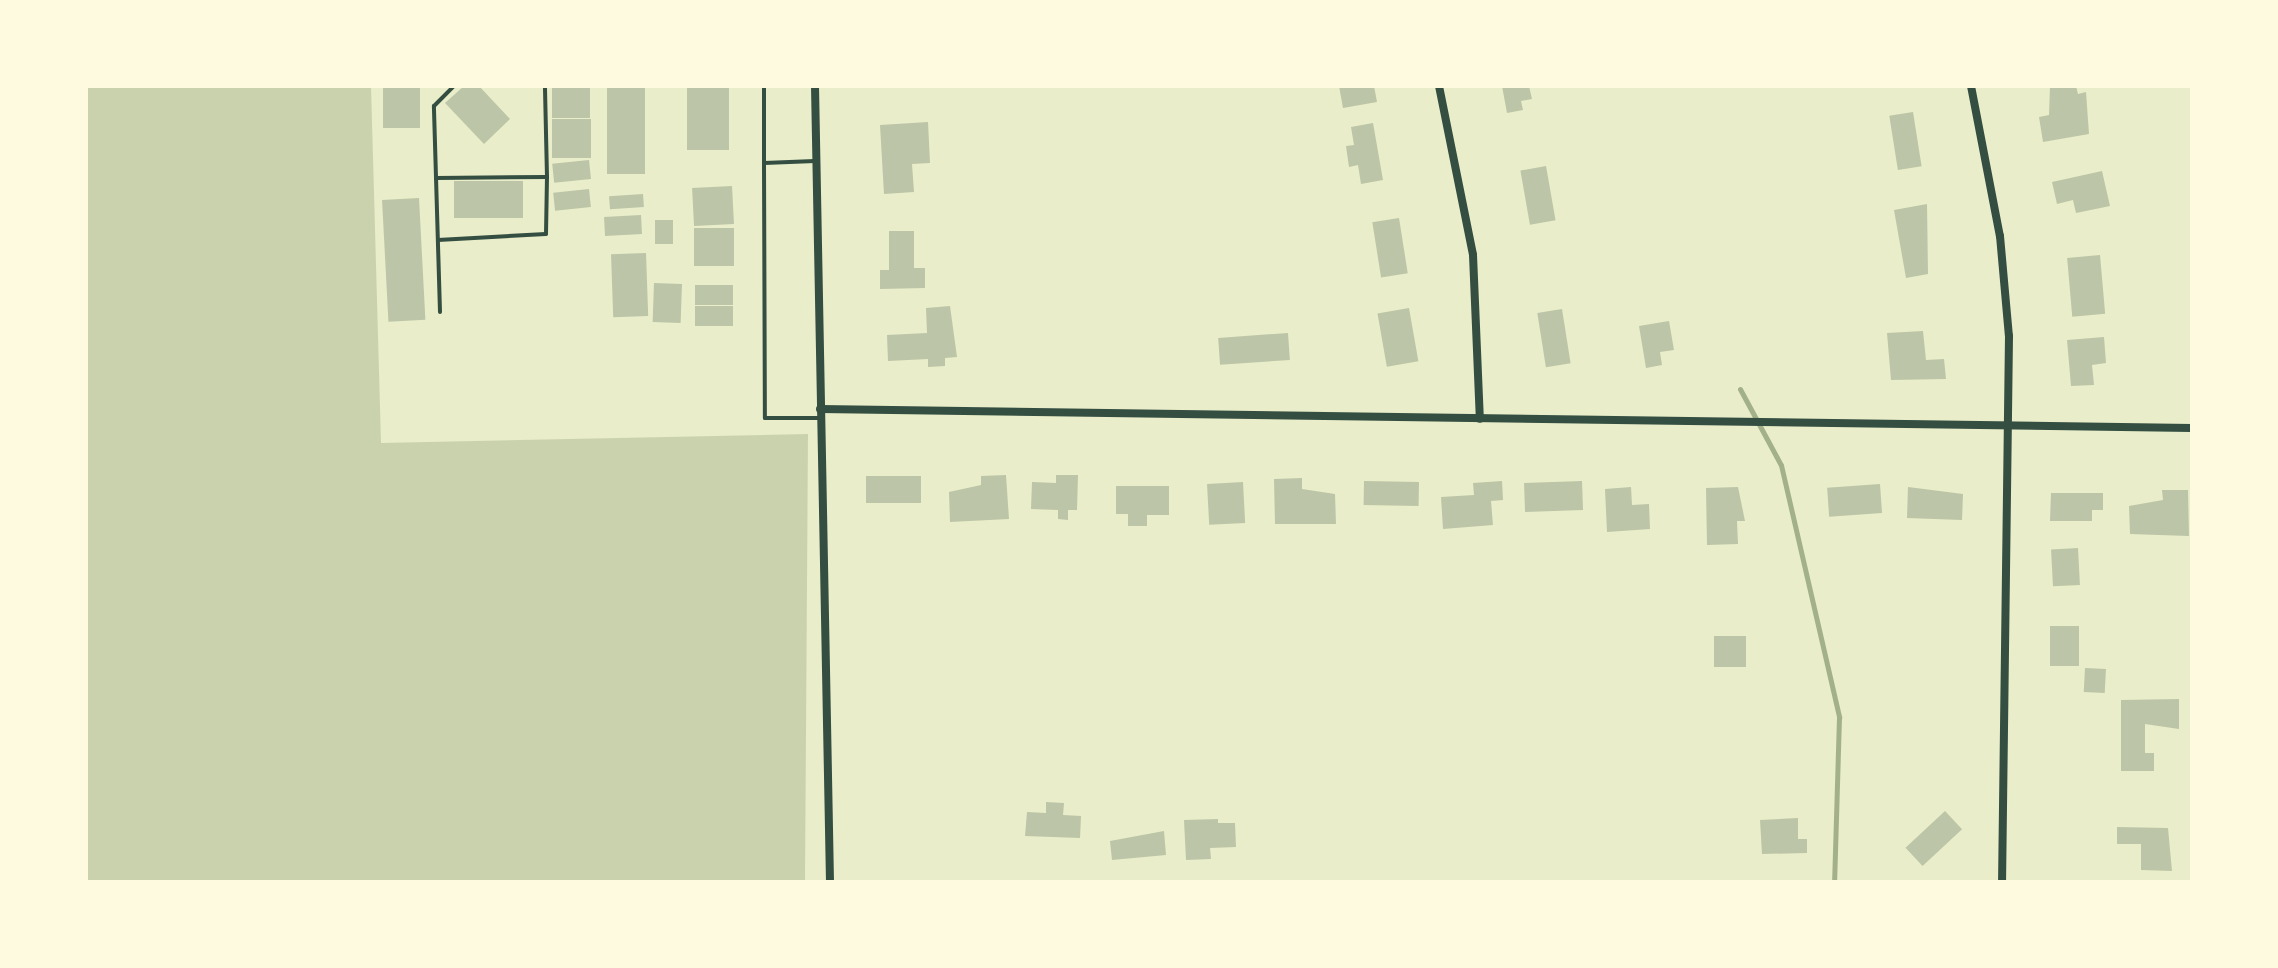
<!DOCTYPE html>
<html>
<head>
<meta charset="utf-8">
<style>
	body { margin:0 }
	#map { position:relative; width:2278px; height:968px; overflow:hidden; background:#e9edc9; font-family:"Public Sans",sans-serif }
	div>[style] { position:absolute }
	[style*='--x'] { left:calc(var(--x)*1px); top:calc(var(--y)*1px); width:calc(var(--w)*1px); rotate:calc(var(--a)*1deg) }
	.green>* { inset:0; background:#cad2ad }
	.stream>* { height:5px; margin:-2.5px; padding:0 2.5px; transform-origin:2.5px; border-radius:2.5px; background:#a3b18a }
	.building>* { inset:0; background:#bcc5a7; transform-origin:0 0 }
	.service>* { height:4px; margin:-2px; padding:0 2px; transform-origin:2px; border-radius:2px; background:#344e41 }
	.minor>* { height:8px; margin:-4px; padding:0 4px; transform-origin:4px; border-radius:4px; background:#344e41 }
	span { translate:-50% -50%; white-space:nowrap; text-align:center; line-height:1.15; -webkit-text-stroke:6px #fefae0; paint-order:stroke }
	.frame { position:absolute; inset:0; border:88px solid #fefae0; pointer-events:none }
</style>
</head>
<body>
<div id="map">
	<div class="green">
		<div style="clip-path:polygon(86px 86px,371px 86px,381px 443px,808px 434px,805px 882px,86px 882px)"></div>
	</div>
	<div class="stream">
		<div style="--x:1740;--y:389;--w:86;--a:61.7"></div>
		<div style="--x:1781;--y:465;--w:259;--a:77"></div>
		<div style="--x:1839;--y:717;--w:165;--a:91.7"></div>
	</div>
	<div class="building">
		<div style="left:383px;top:86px;width:37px;height:42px"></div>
		<div style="clip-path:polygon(464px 86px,479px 86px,510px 119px,484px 144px,445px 103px)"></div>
		<div style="left:552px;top:86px;width:38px;height:32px"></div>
		<div style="left:607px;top:86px;width:38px;height:88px"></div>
		<div style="left:687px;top:86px;width:42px;height:64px"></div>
		<div style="clip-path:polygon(1339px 86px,1374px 86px,1377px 102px,1343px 108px)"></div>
		<div style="clip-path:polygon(1502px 86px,1529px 86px,1532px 99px,1521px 101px,1523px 110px,1507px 113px)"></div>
		<div style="clip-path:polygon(2050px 86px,2076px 86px,2078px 94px,2086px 92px,2089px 134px,2043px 142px,2039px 117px,2049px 115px)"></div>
		<div style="left:1913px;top:112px;width:55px;height:24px;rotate:81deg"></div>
		<div style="left:552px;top:119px;width:39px;height:39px"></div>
		<div style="clip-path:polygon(928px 122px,930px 163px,912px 164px,914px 192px,884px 194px,880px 125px)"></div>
		<div style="clip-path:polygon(1373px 123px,1383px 180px,1361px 184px,1358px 165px,1349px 167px,1346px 146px,1354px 145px,1351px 127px)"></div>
		<div style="left:589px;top:160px;width:19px;height:37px;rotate:84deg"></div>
		<div style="left:1546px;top:166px;width:55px;height:26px;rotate:80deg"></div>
		<div style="clip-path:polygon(2102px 171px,2110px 206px,2076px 213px,2073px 200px,2057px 204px,2052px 182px)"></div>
		<div style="left:454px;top:181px;width:69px;height:37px"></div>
		<div style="left:732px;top:186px;width:38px;height:40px;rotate:87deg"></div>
		<div style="left:589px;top:189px;width:18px;height:36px;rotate:84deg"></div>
		<div style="left:643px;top:194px;width:13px;height:34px;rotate:86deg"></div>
		<div style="left:419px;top:198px;width:122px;height:37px;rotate:87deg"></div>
		<div style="clip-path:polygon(1927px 204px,1928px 274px,1906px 278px,1894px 210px)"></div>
		<div style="left:641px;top:215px;width:19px;height:37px;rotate:87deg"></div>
		<div style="left:1399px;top:218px;width:56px;height:27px;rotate:81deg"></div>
		<div style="left:655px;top:220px;width:18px;height:24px"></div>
		<div style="left:694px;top:228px;width:40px;height:38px"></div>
		<div style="clip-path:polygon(889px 231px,914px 231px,914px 268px,925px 268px,925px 288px,880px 289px,880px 270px,889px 270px)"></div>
		<div style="left:646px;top:253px;width:63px;height:35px;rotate:88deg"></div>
		<div style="left:2100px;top:255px;width:59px;height:33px;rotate:85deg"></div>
		<div style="left:654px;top:283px;width:28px;height:39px;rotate:2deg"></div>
		<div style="left:695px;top:285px;width:38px;height:20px"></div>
		<div style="left:733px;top:306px;width:20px;height:38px;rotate:90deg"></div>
		<div style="clip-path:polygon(950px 306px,957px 357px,945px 358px,945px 366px,928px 367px,928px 359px,888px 361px,887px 335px,927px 333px,926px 308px)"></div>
		<div style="left:1409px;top:308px;width:54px;height:32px;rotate:80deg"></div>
		<div style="left:1562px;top:309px;width:55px;height:25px;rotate:81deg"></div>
		<div style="clip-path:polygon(1669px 321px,1674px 350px,1660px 352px,1662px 365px,1646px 368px,1639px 326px)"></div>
		<div style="clip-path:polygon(1923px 331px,1926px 360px,1944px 359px,1946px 379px,1891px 380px,1887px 333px)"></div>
		<div style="left:1288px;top:333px;width:27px;height:70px;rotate:86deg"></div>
		<div style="clip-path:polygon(2104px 337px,2106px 363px,2092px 365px,2094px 385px,2071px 386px,2067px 340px)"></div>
		<div style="clip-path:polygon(1006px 475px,1009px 519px,950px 522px,949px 492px,981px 485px,981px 476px)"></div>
		<div style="clip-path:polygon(1056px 475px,1078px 475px,1077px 510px,1068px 510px,1068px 520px,1058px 519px,1058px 510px,1031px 509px,1032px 482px,1056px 483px)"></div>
		<div style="left:866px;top:476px;width:55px;height:27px"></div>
		<div style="clip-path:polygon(1302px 478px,1302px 489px,1335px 494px,1336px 524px,1275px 524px,1274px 479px)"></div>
		<div style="left:1364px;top:481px;width:55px;height:24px;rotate:1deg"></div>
		<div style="clip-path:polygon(1502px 481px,1503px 500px,1491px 501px,1493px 525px,1443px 529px,1441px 497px,1474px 495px,1473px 483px)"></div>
		<div style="left:1582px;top:481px;width:29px;height:58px;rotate:88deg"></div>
		<div style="left:1243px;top:482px;width:41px;height:36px;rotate:87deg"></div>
		<div style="left:1880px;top:484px;width:29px;height:53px;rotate:86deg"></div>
		<div style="clip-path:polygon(1116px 486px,1169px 486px,1169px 515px,1147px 515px,1147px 526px,1128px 526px,1128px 514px,1116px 514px)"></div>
		<div style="clip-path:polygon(1631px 487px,1632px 505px,1649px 504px,1650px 529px,1607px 532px,1605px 489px)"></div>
		<div style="clip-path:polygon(1738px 487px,1745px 521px,1737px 521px,1738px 544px,1707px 545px,1706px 488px)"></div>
		<div style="clip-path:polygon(1908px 487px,1963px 494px,1962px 520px,1907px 518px)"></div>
		<div style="clip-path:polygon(2162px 490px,2188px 490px,2189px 536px,2130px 534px,2129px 506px,2163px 500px)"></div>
		<div style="clip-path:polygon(2051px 493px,2103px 493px,2103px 510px,2092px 510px,2092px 521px,2050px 521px)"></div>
		<div style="left:2078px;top:548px;width:37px;height:27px;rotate:87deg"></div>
		<div style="left:2050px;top:626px;width:29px;height:40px"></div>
		<div style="left:1714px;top:636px;width:32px;height:31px"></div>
		<div style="left:2085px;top:668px;width:21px;height:24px;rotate:3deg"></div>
		<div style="clip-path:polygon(2179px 699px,2179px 729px,2145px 724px,2145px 753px,2154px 753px,2154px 771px,2121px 771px,2121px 700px)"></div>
		<div style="clip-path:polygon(1046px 802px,1064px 803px,1063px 815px,1081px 816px,1080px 838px,1025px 836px,1027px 812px,1046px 813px)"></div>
		<div style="left:1945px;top:811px;width:25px;height:54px;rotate:47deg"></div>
		<div style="clip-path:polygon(1798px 818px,1798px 839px,1807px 839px,1807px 853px,1762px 854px,1760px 820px)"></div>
		<div style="clip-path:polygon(1218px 819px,1218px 823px,1235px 823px,1236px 847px,1210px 848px,1211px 859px,1186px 860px,1184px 820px)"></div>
		<div style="clip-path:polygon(2117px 827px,2168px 828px,2172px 871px,2141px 870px,2141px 844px,2117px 844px)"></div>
		<div style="clip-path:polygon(1164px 831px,1166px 855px,1112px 860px,1110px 841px)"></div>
	</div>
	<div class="service">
		<div style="--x:815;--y:161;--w:51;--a:177.8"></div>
		<div style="--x:764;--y:163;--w:255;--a:89.8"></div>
		<div style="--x:765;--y:418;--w:56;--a:0"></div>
		<div style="--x:764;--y:163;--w:77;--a:-90"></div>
		<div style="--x:436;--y:178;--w:111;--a:-0.5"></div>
		<div style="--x:547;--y:177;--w:91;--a:-91.3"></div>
		<div style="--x:438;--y:240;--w:108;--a:-3.2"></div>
		<div style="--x:546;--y:234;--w:57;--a:-89"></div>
		<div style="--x:440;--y:312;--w:206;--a:-91.7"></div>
		<div style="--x:434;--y:106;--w:28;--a:-45"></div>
		<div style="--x:2192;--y:882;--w:6;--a:-90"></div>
	</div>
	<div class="minor">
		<div style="--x:815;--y:86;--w:796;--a:88.92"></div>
		<div style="--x:1439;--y:86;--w:172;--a:78.6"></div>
		<div style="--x:1473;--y:255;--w:164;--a:87.6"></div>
		<div style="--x:1971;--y:86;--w:153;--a:79.1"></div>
		<div style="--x:2000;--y:236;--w:100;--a:84.9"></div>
		<div style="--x:2009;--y:336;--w:546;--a:90.73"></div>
		<div style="--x:820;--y:409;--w:1372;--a:0.79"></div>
	</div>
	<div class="frame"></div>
</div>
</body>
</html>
